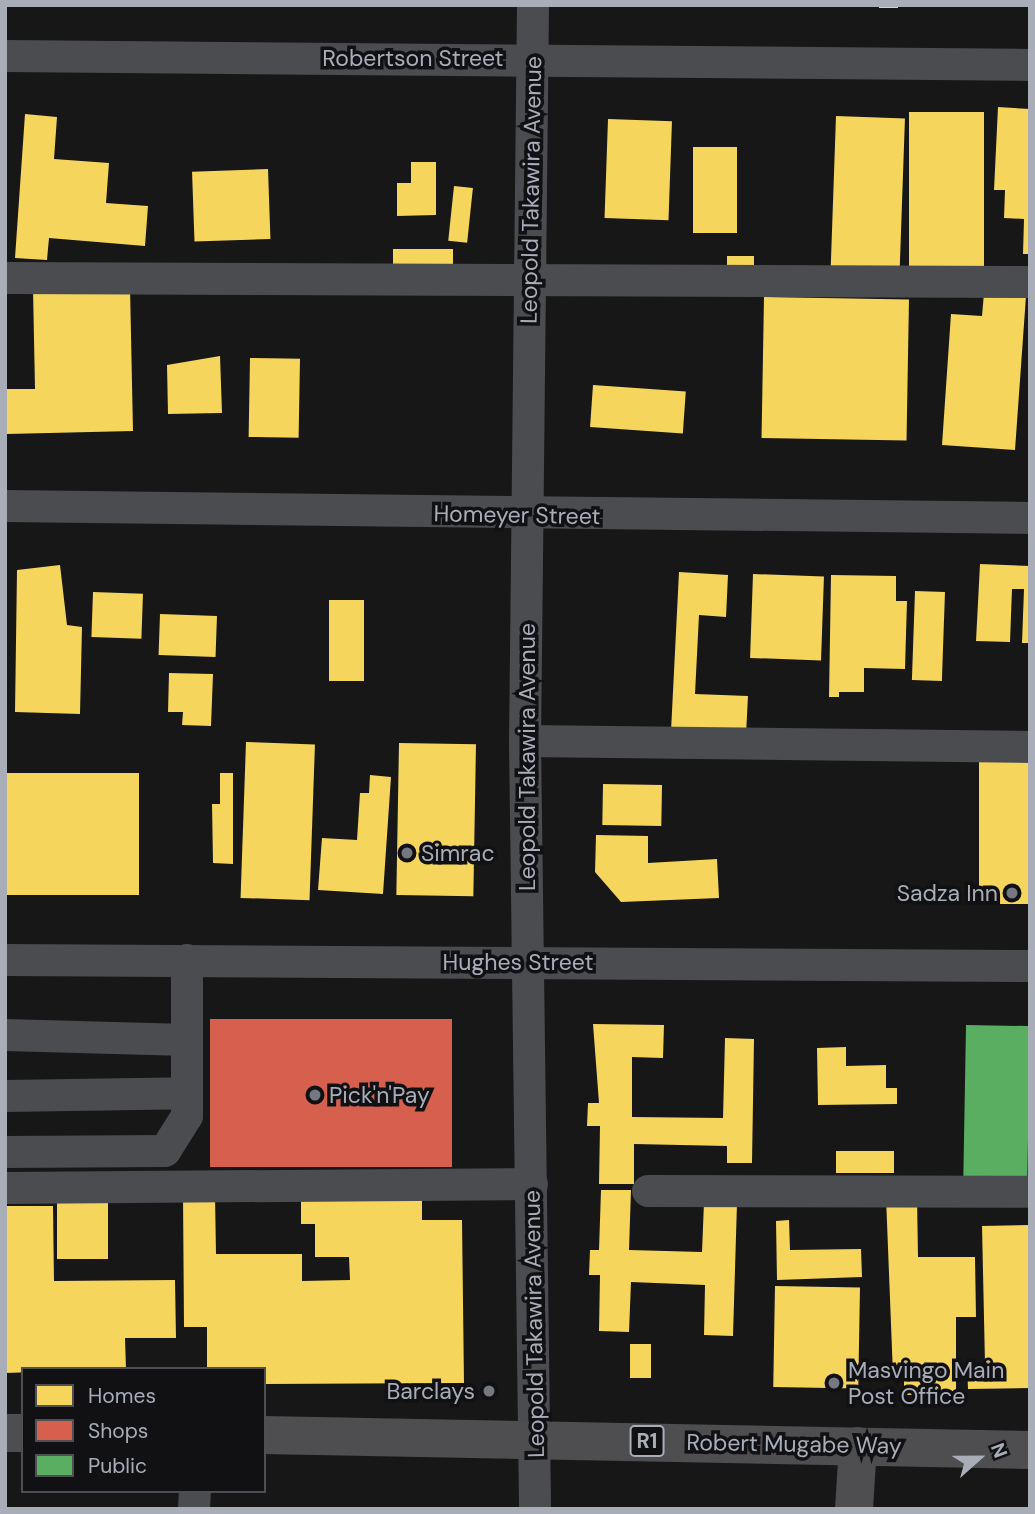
<!DOCTYPE html>
<html>
<head>
<meta charset="utf-8">
<style>
	body { margin:0 }
	#map { position:relative; width:1035px; height:1514px; overflow:hidden; background:#171717; font-family:"DM Sans",sans-serif }
	div>[style] { position:absolute }
	[style*='--x'] { left:calc(var(--x)*1px); top:calc(var(--y)*1px); width:calc(var(--w)*1px); rotate:calc(var(--a)*1deg) }
	.homes>* { inset:0; background:#f6d55c; transform-origin:0 0 }
	.shops>* { inset:0; background:#d6604d; transform-origin:0 0 }
	.public>* { inset:0; background:#5aae61; transform-origin:0 0 }
	.minor>* { height:32px; margin:-16px; padding:0 16px; transform-origin:16px; border-radius:16px; background:#4b4c50 }
	.highway>* { height:38px; margin:-19px; padding:0 19px; transform-origin:19px; border-radius:19px; background:#4e4e51 }
	.dots>* { width:19px; height:19px; translate:-50% -50%; box-sizing:border-box; border:4px solid #111113; border-radius:50% }
	span { translate:-50% -50%; white-space:nowrap; text-align:center; line-height:1.15; -webkit-text-stroke:7px #111113; paint-order:stroke }
	.shield-label span { padding:2px 5px; background:#111113; border:2px solid; border-radius:5px; -webkit-text-stroke-width:0 }
	.shield-label { font-size:21px; color:#a8adb8; font-weight:700 }
	.street-label { font-size:23px; color:#a8adb8 }
	.poi-label { font-size:23px; color:#a8adb8 }
	.left { translate:0 -50%; text-align:left }
	.right { translate:-100% -50%; text-align:right }
	.frame { position:absolute; inset:0; border:7px solid #a8adb8; pointer-events:none }
	.legend { position:absolute; left:21px; top:1367px; width:245px; height:126px; box-sizing:border-box; background:#111113; border:2px solid #4d4f55; margin:0; padding:9px 12px; list-style:none; font-size:21px; color:#a8adb8 }
	.legend li { display:flex; align-items:center; gap:14px; height:35px }
	.legend b { width:35px; border:2px solid #4d4f55 }
	.north { position:absolute; left:944px; top:1423px; width:70px; height:70px; -webkit-text-stroke:5px #111113; paint-order:stroke; rotate:69deg; font-size:19px; font-weight:700; line-height:28px; text-align:center; color:#a8adb8 }
	.north::after { content:''; display:block; margin:auto; width:24px; height:32px; background:#a8adb8; clip-path:polygon(50% 0,100% 100%,50% 72%,0 100%) }
</style>
</head>
<body>
<div id="map">
	<div class="homes">
		<div style="left:879px;top:5px;width:19px;height:3px"></div>
		<div style="clip-path:polygon(998px 107px,1030px 109px,1030px 254px,1023px 254px,1024px 219px,1004px 218px,1005px 190px,994px 190px)"></div>
		<div style="left:909px;top:112px;width:75px;height:163px"></div>
		<div style="clip-path:polygon(25px 114px,57px 117px,54px 159px,109px 163px,106px 203px,148px 206px,145px 246px,49px 238px,47px 260px,15px 258px)"></div>
		<div style="left:836px;top:116px;width:69px;height:157px;rotate:2deg"></div>
		<div style="left:608px;top:119px;width:64px;height:99px;rotate:2deg"></div>
		<div style="left:693px;top:147px;width:44px;height:86px"></div>
		<div style="clip-path:polygon(411px 162px,436px 162px,436px 215px,397px 216px,397px 183px,411px 183px)"></div>
		<div style="left:268px;top:169px;width:70px;height:76px;rotate:88deg"></div>
		<div style="left:454px;top:186px;width:19px;height:55px;rotate:6deg"></div>
		<div style="left:393px;top:249px;width:60px;height:22px"></div>
		<div style="left:754px;top:256px;width:20px;height:27px;rotate:90deg"></div>
		<div style="clip-path:polygon(130px 287px,133px 431px,7px 434px,6px 389px,35px 389px,33px 289px)"></div>
		<div style="clip-path:polygon(984px 293px,1026px 296px,1015px 450px,942px 445px,951px 314px,982px 316px)"></div>
		<div style="left:764px;top:297px;width:145px;height:141px;rotate:1deg"></div>
		<div style="clip-path:polygon(220px 356px,222px 413px,168px 414px,167px 365px)"></div>
		<div style="left:250px;top:358px;width:50px;height:79px;rotate:1deg"></div>
		<div style="left:593px;top:385px;width:93px;height:42px;rotate:4deg"></div>
		<div style="clip-path:polygon(980px 564px,1030px 566px,1030px 643px,1022px 643px,1024px 589px,1012px 589px,1010px 642px,976px 641px)"></div>
		<div style="clip-path:polygon(60px 565px,67px 625px,82px 627px,80px 714px,15px 712px,17px 570px)"></div>
		<div style="clip-path:polygon(679px 572px,728px 575px,726px 617px,699px 615px,695px 694px,748px 696px,746px 735px,671px 731px)"></div>
		<div style="left:753px;top:574px;width:71px;height:84px;rotate:2deg"></div>
		<div style="clip-path:polygon(831px 575px,896px 576px,896px 601px,907px 601px,905px 669px,864px 668px,864px 692px,839px 692px,839px 697px,829px 697px)"></div>
		<div style="left:915px;top:591px;width:30px;height:89px;rotate:2deg"></div>
		<div style="left:93px;top:592px;width:50px;height:45px;rotate:2deg"></div>
		<div style="left:364px;top:600px;width:81px;height:35px;rotate:90deg"></div>
		<div style="left:160px;top:614px;width:57px;height:41px;rotate:2deg"></div>
		<div style="clip-path:polygon(169px 673px,213px 674px,211px 726px,182px 725px,183px 712px,168px 712px)"></div>
		<div style="left:246px;top:742px;width:69px;height:156px;rotate:2deg"></div>
		<div style="left:399px;top:743px;width:77px;height:152px;rotate:1deg"></div>
		<div style="left:1030px;top:752px;width:152px;height:51px;rotate:90deg"></div>
		<div style="left:5px;top:773px;width:134px;height:122px"></div>
		<div style="clip-path:polygon(220px 773px,233px 773px,233px 864px,213px 863px,212px 804px,220px 804px)"></div>
		<div style="clip-path:polygon(370px 775px,391px 777px,383px 894px,318px 890px,322px 838px,357px 840px,360px 793px,369px 793px)"></div>
		<div style="left:662px;top:785px;width:41px;height:59px;rotate:91deg"></div>
		<div style="clip-path:polygon(596px 835px,648px 836px,648px 863px,717px 859px,719px 898px,621px 902px,595px 872px)"></div>
		<div style="clip-path:polygon(593px 1024px,664px 1025px,663px 1058px,632px 1057px,632px 1117px,723px 1118px,725px 1038px,754px 1039px,752px 1163px,727px 1163px,727px 1146px,634px 1144px,634px 1184px,599px 1184px,600px 1126px,587px 1126px,588px 1103px,599px 1103px)"></div>
		<div style="clip-path:polygon(846px 1047px,846px 1066px,886px 1065px,886px 1088px,897px 1088px,897px 1104px,818px 1105px,817px 1048px)"></div>
		<div style="left:836px;top:1151px;width:58px;height:22px"></div>
		<div style="clip-path:polygon(601px 1190px,631px 1190px,629px 1250px,702px 1252px,704px 1202px,737px 1203px,733px 1336px,704px 1335px,705px 1285px,631px 1282px,629px 1332px,599px 1331px,600px 1275px,589px 1275px,590px 1250px,599px 1250px)"></div>
		<div style="clip-path:polygon(301px 1192px,422px 1192px,422px 1220px,462px 1220px,464px 1383px,264px 1384px,264px 1369px,207px 1369px,207px 1327px,184px 1327px,183px 1195px,215px 1195px,216px 1254px,302px 1254px,302px 1281px,350px 1280px,349px 1257px,315px 1257px,315px 1224px,301px 1224px)"></div>
		<div style="left:108px;top:1196px;width:63px;height:51px;rotate:90deg"></div>
		<div style="clip-path:polygon(886px 1197px,917px 1197px,918px 1257px,975px 1257px,976px 1317px,956px 1317px,956px 1394px,904px 1395px,904px 1375px,893px 1375px)"></div>
		<div style="clip-path:polygon(5px 1206px,53px 1206px,54px 1281px,175px 1280px,176px 1338px,125px 1338px,126px 1369px,5px 1373px)"></div>
		<div style="clip-path:polygon(789px 1220px,790px 1250px,861px 1249px,862px 1277px,777px 1280px,776px 1221px)"></div>
		<div style="clip-path:polygon(1030px 1225px,1030px 1388px,968px 1389px,967px 1365px,985px 1364px,982px 1226px)"></div>
		<div style="left:775px;top:1286px;width:85px;height:101px;rotate:1deg"></div>
		<div style="left:630px;top:1344px;width:21px;height:34px"></div>
	</div>
	<div class="shops">
		<div style="left:210px;top:1019px;width:242px;height:148px"></div>
	</div>
	<div class="public">
		<div style="left:966px;top:1025px;width:64px;height:157px;rotate:1deg"></div>
	</div>
	<div class="minor">
		<div style="--x:533;--y:5;--w:736;--a:90.62"></div>
		<div style="--x:525;--y:741;--w:768;--a:89.25"></div>
		<div style="--x:5;--y:56;--w:1025;--a:0.5"></div>
		<div style="--x:5;--y:278;--w:1025;--a:0.22"></div>
		<div style="--x:5;--y:506;--w:1025;--a:0.67"></div>
		<div style="--x:525;--y:741;--w:505;--a:0.68"></div>
		<div style="--x:5;--y:960;--w:1025;--a:0.34"></div>
		<div style="--x:5;--y:1035;--w:182;--a:1.6"></div>
		<div style="--x:5;--y:1096;--w:182;--a:-0.9"></div>
		<div style="--x:5;--y:1152;--w:160;--a:-0.4"></div>
		<div style="--x:165;--y:1151;--w:41;--a:-57.8"></div>
		<div style="--x:187;--y:1116;--w:156;--a:-90"></div>
		<div style="--x:5;--y:1188;--w:527;--a:-0.43"></div>
		<div style="--x:648;--y:1191;--w:382;--a:0.1"></div>
		<div style="--x:194;--y:1509;--w:18;--a:-87"></div>
	</div>
	<div class="highway">
		<div style="--x:5;--y:1433;--w:18;--a:0"></div>
		<div style="--x:264;--y:1435;--w:766;--a:1.12"></div>
		<div style="--x:854;--y:1509;--w:63;--a:-86.4"></div>
	</div>
	<div class="dots">
		<div style="left:407px;top:853px;background:#757880"></div>
		<div style="left:1012px;top:893px;background:#757880"></div>
		<div style="left:315px;top:1095px;background:#757880"></div>
		<div style="left:834px;top:1383px;background:#757880"></div>
		<div style="left:489px;top:1391px;background:#757880"></div>
	</div>
	<div class="shield-label">
		<span style="left:647px;top:1441px">R1</span>
	</div>
	<div class="street-label">
		<span style="left:413px;top:58px">Robertson Street</span>
		<span style="left:531px;top:190px;rotate:-89deg">Leopold Takawira Avenue</span>
		<span style="left:517px;top:515px;rotate:1deg">Homeyer Street</span>
		<span style="left:527px;top:757px;rotate:-90deg">Leopold Takawira Avenue</span>
		<span style="left:518px;top:962px">Hughes Street</span>
		<span style="left:534px;top:1324px;rotate:-91deg">Leopold Takawira Avenue</span>
		<span style="left:794px;top:1444px;rotate:1deg">Robert Mugabe Way</span>
	</div>
	<div class="poi-label">
		<span class="left" style="left:421px;top:853px">Simrac</span>
		<span class="right" style="left:998px;top:893px">Sadza Inn</span>
		<span class="left" style="left:329px;top:1095px">Pick'n'Pay</span>
		<span class="left" style="left:848px;top:1383px">Masvingo Main<br>Post Office</span>
		<span class="right" style="left:475px;top:1391px">Barclays</span>
	</div>
	<div class="frame"></div>
	<ul class="legend">
	<li><b style="height:19px;background:#f6d55c"></b>Homes</li>
	<li><b style="height:19px;background:#d6604d"></b>Shops</li>
	<li><b style="height:19px;background:#5aae61"></b>Public</li>
	</ul>
	<div class="north">N</div>
</div>
</body>
</html>
